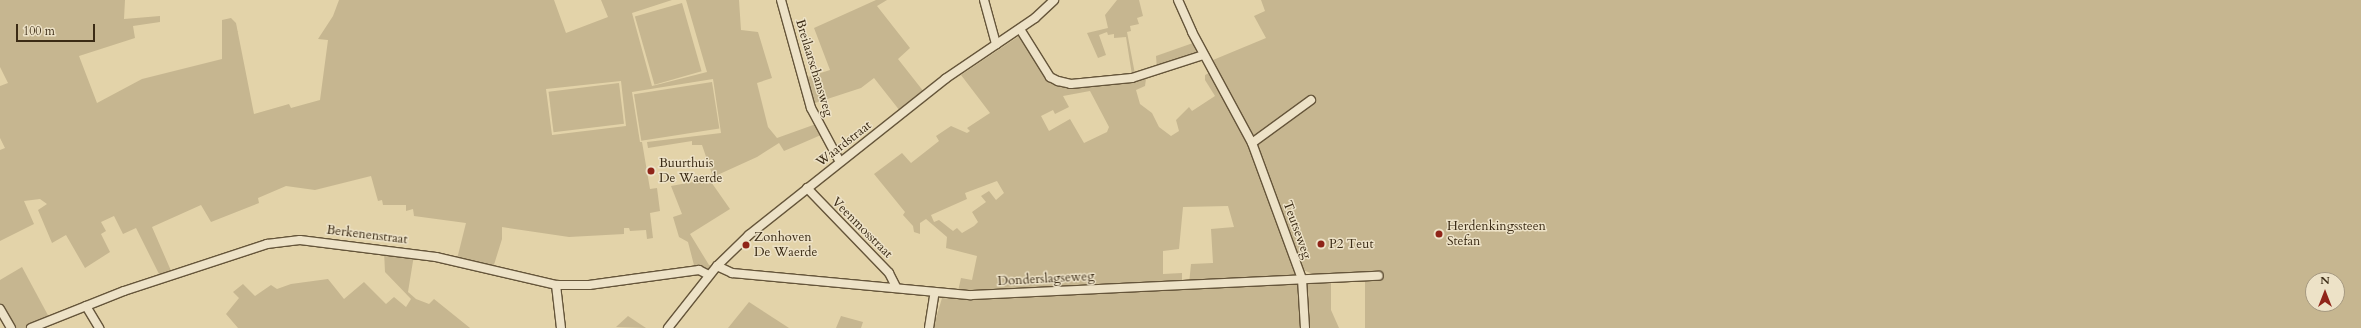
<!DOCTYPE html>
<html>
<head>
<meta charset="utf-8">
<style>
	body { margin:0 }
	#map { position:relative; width:2361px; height:328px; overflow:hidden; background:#e3d3a9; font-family:Cardo,serif }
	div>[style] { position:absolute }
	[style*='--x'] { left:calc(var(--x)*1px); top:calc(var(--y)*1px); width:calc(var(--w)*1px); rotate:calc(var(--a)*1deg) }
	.green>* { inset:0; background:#c6b690; transform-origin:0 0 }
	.roads { filter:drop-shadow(1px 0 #65553a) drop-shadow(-1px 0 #65553a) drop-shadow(0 1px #65553a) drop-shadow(0 -1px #65553a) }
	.minor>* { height:8px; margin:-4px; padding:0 4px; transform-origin:4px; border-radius:4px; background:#ede2c7 }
	.dots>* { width:11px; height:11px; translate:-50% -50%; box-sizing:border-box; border:2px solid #ede2c7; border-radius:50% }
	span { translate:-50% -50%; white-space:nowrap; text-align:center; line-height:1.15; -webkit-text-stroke:3px #ede2c7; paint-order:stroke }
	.street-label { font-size:13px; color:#3b2b15 }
	.poi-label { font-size:13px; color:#3b2b15 }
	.left { translate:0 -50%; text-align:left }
	.north { position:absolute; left:2305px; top:272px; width:40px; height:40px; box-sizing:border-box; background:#ede2c7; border:1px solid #a69980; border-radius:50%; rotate:0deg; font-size:11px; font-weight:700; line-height:16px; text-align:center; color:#3b2b15 }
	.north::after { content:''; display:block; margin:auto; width:14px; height:18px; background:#8f2418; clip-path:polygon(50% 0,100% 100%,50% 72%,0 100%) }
	.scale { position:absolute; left:16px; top:24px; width:79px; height:18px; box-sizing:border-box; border:2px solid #3b2b15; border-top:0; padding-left:5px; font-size:12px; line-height:14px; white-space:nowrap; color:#3b2b15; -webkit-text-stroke:3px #ede2c7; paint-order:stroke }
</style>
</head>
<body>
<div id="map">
	<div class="green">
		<div style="clip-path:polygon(evenodd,0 0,125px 0,124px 19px,160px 16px,160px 22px,133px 26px,135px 38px,79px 56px,97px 103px,142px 79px,222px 59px,222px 20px,231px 18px,236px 23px,254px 114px,289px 104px,291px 108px,320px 100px,328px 40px,318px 39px,333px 16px,339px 0,554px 0,566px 33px,608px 17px,601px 0,672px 0,632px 13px,652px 86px,707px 72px,686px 0,739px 0,741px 30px,758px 32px,772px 78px,757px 83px,768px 127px,777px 138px,816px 124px,821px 135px,784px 151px,779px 143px,757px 157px,713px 177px,702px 145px,692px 145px,692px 141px,648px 148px,647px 142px,721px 133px,713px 79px,632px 92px,640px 142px,642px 142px,650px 189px,657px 188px,660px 211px,650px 213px,653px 238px,647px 239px,646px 230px,630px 231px,629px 228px,624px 228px,624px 234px,569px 237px,502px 227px,502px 239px,493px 268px,457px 259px,466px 223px,414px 216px,413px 209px,406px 211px,406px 205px,383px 205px,382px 200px,378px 201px,371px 176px,315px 190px,286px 186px,258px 198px,259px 203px,211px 222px,201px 205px,152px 227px,172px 273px,160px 276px,136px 228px,123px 234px,114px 216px,101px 222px,106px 231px,101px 234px,110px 252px,85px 268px,66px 235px,52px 243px,38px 210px,47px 204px,40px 199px,24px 201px,34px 224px,0 241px,0 150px,5px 148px,0 138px,0 86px,8px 83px,0 67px,0 0,621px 81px,626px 126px,552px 135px,546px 89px,621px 81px)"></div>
		<div style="clip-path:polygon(876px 0,887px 0,877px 6px,910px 48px,898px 59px,924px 92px,900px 111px,874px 78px,861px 88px,812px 104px,805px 78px,830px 70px,814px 28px)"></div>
		<div style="clip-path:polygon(1117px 0,1139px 0,1143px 16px,1137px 18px,1139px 24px,1130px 26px,1131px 31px,1127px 32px,1135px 74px,1132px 75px,1126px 37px,1114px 38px,1114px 34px,1108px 35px,1107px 32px,1099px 35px,1106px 55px,1098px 58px,1087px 33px,1108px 28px,1105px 15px)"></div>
		<div style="clip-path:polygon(evenodd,1261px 0,2361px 0,2361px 328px,1365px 328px,1365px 275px,1320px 277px,1303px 270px,1251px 135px,1213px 60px,1266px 38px,1254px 16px,1265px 11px,1261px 0,2313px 280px,2337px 280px,2337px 304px,2313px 304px,2313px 280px)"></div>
		<div style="left:682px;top:3px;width:71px;height:49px;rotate:74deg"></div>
		<div style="clip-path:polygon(evenodd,1019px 36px,1047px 76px,1082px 87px,1146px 79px,1145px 86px,1136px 90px,1140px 104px,1152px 113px,1159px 127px,1171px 136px,1179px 131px,1176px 120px,1189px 107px,1192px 111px,1215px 96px,1205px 80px,1205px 75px,1211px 72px,1248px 143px,1296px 277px,1302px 279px,1303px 328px,933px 328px,942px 298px,973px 300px,1041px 297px,1289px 280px,1189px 284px,1191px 264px,1213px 263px,1211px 229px,1234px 227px,1228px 206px,1183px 207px,1179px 249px,1163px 251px,1163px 274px,1182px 273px,1182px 283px,958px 291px,961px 278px,972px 280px,977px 256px,946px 248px,947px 237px,926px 219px,920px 223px,920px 234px,914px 232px,913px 226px,903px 215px,905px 212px,874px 174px,902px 153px,911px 163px,939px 141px,936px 136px,951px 126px,967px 133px,970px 131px,967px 128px,990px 113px,961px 75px,1019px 36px,1090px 91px,1109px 127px,1107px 132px,1084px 143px,1070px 119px,1049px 131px,1041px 116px,1053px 110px,1055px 114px,1069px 107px,1063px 96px,1090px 91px,1019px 36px,997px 181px,1004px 193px,996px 200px,989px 191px,981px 196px,986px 202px,972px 212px,978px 222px,974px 226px,962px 233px,957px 228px,953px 231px,939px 220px,934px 222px,931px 215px,967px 199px,965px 193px,997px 181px)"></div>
		<div style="clip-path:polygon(1193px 43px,1197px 54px,1157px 69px,1156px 56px)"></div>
		<div style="left:712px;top:82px;width:47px;height:79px;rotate:81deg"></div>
		<div style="left:619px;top:83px;width:41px;height:71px;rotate:83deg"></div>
		<div style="clip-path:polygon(709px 179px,730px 209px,690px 234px,709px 265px,714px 266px,708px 270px,695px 269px,688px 242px,679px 237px,673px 217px,682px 214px,671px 186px)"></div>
		<div style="clip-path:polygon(384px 251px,414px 255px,408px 292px,416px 299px,429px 304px,434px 299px,470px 328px,238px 328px,226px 314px,239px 298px,233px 292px,243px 284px,255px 296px,271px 285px,277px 289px,291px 284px,328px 279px,344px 299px,364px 282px,386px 304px,394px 297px,406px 307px,411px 299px,385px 272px)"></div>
		<div style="clip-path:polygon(22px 267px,50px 319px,25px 328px,14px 328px,0 305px,0 280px)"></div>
		<div style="clip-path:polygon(1331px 283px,1331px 310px,1339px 328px,1308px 328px,1307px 284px)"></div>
		<div style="clip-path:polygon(749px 302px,789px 328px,728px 328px)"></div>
		<div style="clip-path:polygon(628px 316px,646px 328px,616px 327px)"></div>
		<div style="clip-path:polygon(841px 316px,863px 322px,861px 328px,836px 328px)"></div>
	</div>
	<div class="roads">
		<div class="minor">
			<div style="--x:781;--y:0;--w:112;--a:74.5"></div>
			<div style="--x:811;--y:108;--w:61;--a:61.8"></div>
			<div style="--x:984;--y:0;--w:46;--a:74.7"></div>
			<div style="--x:1178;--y:0;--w:35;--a:66"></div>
			<div style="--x:1192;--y:32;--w:126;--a:61.6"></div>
			<div style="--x:1252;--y:143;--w:145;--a:69.8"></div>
			<div style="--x:1302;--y:279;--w:49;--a:86.5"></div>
			<div style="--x:1020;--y:29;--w:57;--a:58"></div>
			<div style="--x:1050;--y:77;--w:9;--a:27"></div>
			<div style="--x:1058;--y:81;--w:13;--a:13"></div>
			<div style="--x:1071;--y:84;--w:61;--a:-5.6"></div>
			<div style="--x:1132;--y:78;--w:75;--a:-17.9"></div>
			<div style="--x:1252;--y:143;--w:73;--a:-36.1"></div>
			<div style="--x:807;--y:188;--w:118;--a:46"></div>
			<div style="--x:889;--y:273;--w:16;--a:63"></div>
			<div style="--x:717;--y:266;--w:17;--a:25"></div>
			<div style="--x:732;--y:273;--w:240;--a:5.3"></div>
			<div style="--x:971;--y:295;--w:408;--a:-2.7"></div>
			<div style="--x:556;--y:285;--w:43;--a:83.4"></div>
			<div style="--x:86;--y:306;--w:26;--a:59"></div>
			<div style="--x:0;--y:309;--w:22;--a:60"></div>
			<div style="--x:31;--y:328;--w:100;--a:-21.7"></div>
			<div style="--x:124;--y:291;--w:151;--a:-18.2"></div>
			<div style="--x:267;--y:244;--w:33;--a:-7"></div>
			<div style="--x:300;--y:240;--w:137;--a:7.1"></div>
			<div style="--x:436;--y:257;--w:123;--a:13.1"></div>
			<div style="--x:556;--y:285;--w:33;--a:0"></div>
			<div style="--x:589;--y:285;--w:111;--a:-7.8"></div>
			<div style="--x:699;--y:270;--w:11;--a:27"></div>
			<div style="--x:668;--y:328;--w:79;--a:-51.7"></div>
			<div style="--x:717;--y:266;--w:45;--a:-44.1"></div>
			<div style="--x:749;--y:235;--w:251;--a:-38.5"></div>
			<div style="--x:945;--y:79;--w:109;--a:-34.1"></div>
			<div style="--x:1035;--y:18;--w:26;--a:-43"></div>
			<div style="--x:929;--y:328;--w:36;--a:-81"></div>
		</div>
	</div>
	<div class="dots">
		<div style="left:651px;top:171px;background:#8f2418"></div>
		<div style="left:1439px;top:234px;background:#8f2418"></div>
		<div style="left:1321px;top:244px;background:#8f2418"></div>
		<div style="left:746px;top:245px;background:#8f2418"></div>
	</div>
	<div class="street-label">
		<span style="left:814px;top:68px;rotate:73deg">Breilaarschansweg</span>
		<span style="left:844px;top:144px;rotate:-38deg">Waardstraat</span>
		<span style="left:862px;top:228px;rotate:45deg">Veenmosstraat</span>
		<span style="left:1297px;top:230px;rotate:70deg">Teutseweg</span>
		<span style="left:367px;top:235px;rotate:7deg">Berkenenstraat</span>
		<span style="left:1046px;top:279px;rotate:-3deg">Donderslagseweg</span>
	</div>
	<div class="poi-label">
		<span class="left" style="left:659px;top:171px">Buurthuis<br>De Waerde</span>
		<span class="left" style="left:1447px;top:234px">Herdenkingssteen<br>Stefan</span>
		<span class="left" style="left:754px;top:245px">Zonhoven<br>De Waerde</span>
		<span class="left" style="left:1329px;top:244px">P2 Teut</span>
	</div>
	<div class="north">N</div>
	<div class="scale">100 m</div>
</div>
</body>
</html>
